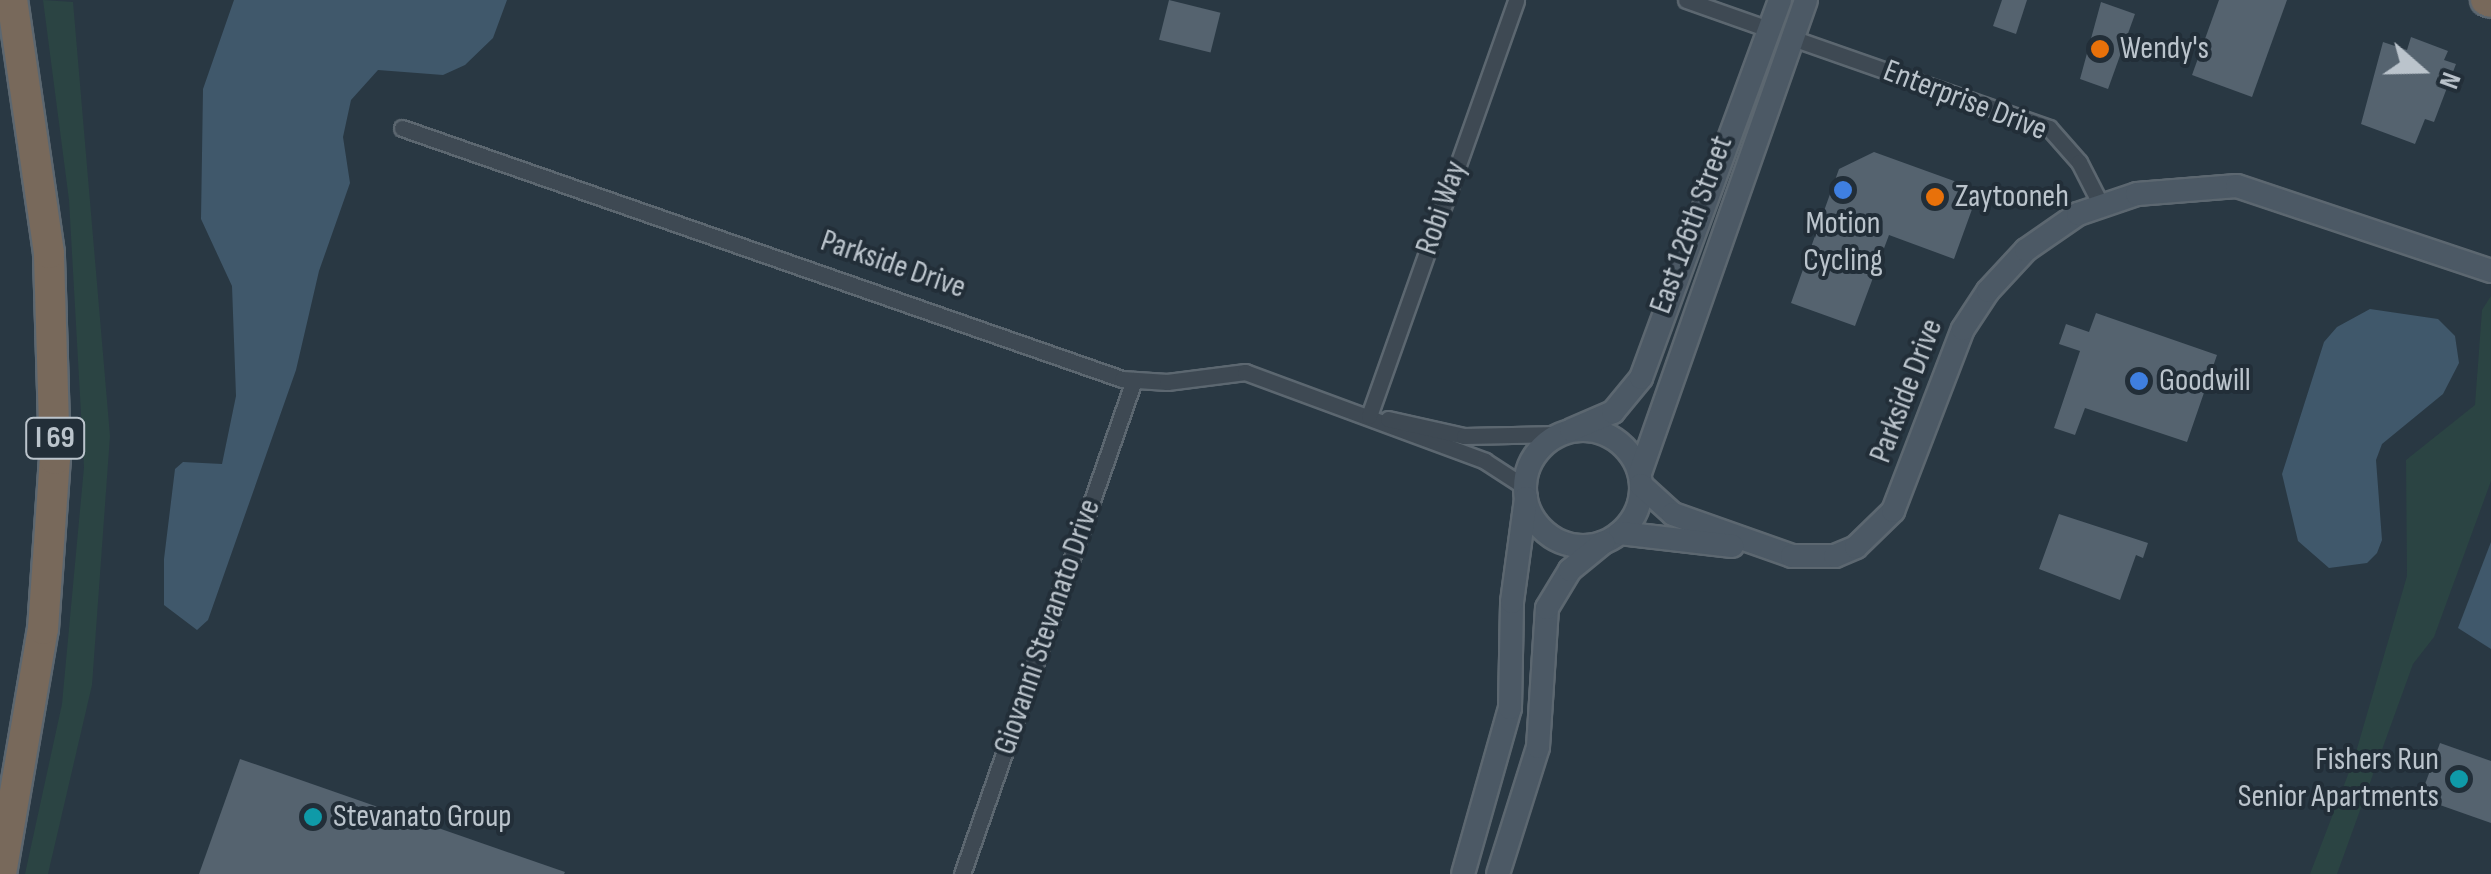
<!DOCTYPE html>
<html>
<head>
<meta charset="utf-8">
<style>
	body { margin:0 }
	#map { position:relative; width:2491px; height:874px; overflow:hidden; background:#293843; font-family:"Sofia Sans Condensed",sans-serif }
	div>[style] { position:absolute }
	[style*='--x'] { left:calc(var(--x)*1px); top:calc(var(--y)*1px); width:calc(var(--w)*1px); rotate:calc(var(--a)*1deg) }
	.green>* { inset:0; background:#2b4443 }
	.water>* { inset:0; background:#40586b }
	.building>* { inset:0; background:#55636f; transform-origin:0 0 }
	.roads { filter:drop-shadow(2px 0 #5c6770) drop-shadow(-2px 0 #5c6770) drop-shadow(0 2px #5c6770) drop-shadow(0 -2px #5c6770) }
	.street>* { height:15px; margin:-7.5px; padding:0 7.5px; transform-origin:7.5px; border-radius:7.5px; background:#3e4953 }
	.secondary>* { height:22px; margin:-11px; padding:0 11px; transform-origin:11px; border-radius:11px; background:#4c5965 }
	.secondary>.ring { margin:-11px; padding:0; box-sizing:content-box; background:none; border:22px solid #4c5965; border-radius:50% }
	.highway>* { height:30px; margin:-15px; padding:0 15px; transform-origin:15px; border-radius:15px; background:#78695b }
	.dots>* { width:28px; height:28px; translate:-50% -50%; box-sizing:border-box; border:5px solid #222e38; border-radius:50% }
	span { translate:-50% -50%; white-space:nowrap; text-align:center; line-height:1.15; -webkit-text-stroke:8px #222e38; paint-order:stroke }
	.shield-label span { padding:2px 8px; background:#222e38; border:2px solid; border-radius:8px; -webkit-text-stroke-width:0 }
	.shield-label { font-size:30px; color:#bbc4cc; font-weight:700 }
	.poi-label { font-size:32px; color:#bbc4cc }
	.left { translate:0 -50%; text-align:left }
	.right { translate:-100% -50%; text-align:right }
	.street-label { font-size:32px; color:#bbc4cc }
	.north { position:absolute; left:2371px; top:20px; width:100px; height:100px; -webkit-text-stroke:8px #222e38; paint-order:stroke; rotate:110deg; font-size:28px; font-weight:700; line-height:40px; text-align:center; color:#bbc4cc }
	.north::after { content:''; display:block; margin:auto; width:35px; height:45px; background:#bbc4cc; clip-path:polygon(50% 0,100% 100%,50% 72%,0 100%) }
</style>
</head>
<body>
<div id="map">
	<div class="green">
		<div style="clip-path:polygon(43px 0,73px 2px,110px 436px,92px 685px,48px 874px,25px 874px,62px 704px,84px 467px,69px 200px)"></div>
		<div style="clip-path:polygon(2491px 296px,2491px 481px,2434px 637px,2413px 664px,2337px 874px,2310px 874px,2354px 759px,2407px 576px,2406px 460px,2475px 405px,2482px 310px)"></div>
	</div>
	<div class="water">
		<div style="clip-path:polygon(234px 0,507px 0,493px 38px,465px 65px,443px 75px,378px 70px,351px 100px,343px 137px,350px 183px,319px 271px,296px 370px,208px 620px,197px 630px,164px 605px,164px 559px,175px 469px,183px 462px,222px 464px,236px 396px,232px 286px,201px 219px,203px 89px)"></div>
		<div style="clip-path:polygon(2370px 309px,2438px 319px,2455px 336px,2459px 363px,2443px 394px,2382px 444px,2376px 460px,2382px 540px,2377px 553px,2367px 563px,2329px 568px,2298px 541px,2282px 474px,2324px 342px,2337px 327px)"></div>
		<div style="clip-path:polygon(2491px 542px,2491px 649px,2458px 628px)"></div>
	</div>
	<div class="building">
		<div style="left:1169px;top:0;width:53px;height:41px;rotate:14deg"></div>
		<div style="clip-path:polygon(2002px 0,2027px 0,2016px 34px,1993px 26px)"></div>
		<div style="clip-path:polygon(2219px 0,2287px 0,2252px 97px,2192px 75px)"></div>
		<div style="clip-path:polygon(2101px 2px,2135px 14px,2108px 89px,2080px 79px)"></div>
		<div style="clip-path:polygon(2411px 37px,2448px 51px,2444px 60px,2456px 64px,2434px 122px,2425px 119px,2415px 144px,2361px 124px,2383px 42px,2407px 50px)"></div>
		<div style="clip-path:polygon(1874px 152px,1979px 190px,1954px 259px,1889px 235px,1855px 326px,1791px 303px,1839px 169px)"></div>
		<div style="clip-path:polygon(2096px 313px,2217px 355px,2187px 442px,2085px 408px,2075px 435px,2054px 428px,2080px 351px,2059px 344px,2066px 324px,2089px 332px)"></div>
		<div style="clip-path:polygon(2059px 514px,2148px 543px,2143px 558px,2136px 555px,2120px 600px,2039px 569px)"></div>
		<div style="clip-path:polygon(2440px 743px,2491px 761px,2491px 823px,2420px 798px)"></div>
		<div style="clip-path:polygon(240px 759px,565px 872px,564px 874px,199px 874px)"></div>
	</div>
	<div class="roads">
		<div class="street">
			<div style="--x:1686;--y:0;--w:90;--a:19.4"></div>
			<div style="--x:1795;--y:39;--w:269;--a:19.3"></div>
			<div style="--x:2049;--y:128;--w:45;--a:48.6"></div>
			<div style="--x:2079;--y:162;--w:48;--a:62.9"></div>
			<div style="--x:402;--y:128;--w:762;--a:19.22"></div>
			<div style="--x:1122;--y:379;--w:45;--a:3.8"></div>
			<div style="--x:1167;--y:382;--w:79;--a:-7.3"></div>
			<div style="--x:1245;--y:372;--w:256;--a:20.3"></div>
			<div style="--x:1485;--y:461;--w:48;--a:33"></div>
			<div style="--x:1369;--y:416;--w:441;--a:-70.5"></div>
			<div style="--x:1388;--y:419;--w:78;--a:12.6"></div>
			<div style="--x:1464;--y:436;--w:96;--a:-1.2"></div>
			<div style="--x:962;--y:874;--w:523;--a:-70.8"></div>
		</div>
		<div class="secondary">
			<div class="ring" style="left:1525px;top:430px;width:94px;height:94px"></div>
			<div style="--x:1571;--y:430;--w:46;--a:-23.2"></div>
			<div style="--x:1613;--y:412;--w:44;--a:-50.5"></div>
			<div style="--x:1641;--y:378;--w:403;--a:-69.8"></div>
			<div style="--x:1640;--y:473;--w:501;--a:-70.66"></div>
			<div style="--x:1641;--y:485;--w:43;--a:42.2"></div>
			<div style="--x:1673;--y:514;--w:126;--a:19.4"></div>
			<div style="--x:1792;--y:556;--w:43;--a:0"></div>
			<div style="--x:1835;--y:556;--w:23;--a:-23"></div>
			<div style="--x:1856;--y:547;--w:52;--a:-44.2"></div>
			<div style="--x:1893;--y:511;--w:195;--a:-69"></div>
			<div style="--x:1963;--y:329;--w:45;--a:-56.7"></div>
			<div style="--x:1988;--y:291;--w:56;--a:-47.2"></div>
			<div style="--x:2026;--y:250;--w:63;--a:-34.7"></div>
			<div style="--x:2078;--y:214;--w:62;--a:-18.7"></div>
			<div style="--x:2137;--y:194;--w:100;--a:-4.6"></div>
			<div style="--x:2237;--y:186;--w:268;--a:18.5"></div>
			<div style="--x:1620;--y:533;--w:113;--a:6.6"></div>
			<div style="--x:1463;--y:874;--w:173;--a:-74.2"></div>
			<div style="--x:1510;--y:708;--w:106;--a:-88.9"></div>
			<div style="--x:1512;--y:602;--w:105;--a:-82.3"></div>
			<div style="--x:1498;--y:874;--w:133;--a:-72.5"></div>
			<div style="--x:1538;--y:747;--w:139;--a:-86.3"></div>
			<div style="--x:1547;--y:608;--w:44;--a:-58.8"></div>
			<div style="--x:1570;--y:570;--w:43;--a:-39.3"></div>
		</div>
		<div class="highway">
			<div style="--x:2486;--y:0;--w:5;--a:22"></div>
			<div style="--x:1;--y:874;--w:249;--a:-80.3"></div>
			<div style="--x:43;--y:629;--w:170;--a:-86"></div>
			<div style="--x:55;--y:459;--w:206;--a:-91.7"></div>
			<div style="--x:49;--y:253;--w:256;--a:-98.3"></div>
		</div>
	</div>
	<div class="dots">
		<div style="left:2100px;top:49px;background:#e8710a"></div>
		<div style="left:1843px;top:190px;background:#3f7fe0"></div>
		<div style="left:1935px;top:197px;background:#e8710a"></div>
		<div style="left:2139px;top:381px;background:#3f7fe0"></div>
		<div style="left:2459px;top:779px;background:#0f9aa8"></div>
		<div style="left:313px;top:817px;background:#0f9aa8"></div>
	</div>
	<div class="shield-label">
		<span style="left:55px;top:438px">I 69</span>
	</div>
	<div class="poi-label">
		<span class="left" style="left:2120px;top:49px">Wendy's</span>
		<span class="left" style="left:1955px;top:197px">Zaytooneh</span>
		<span style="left:1843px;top:243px">Motion<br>Cycling</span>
		<span class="left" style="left:2159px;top:381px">Goodwill</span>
		<span class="right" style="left:2439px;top:779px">Fishers Run<br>Senior Apartments</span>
		<span class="left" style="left:333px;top:817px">Stevanato Group</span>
	</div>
	<div class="street-label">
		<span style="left:1965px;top:101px;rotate:21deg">Enterprise Drive</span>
		<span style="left:1442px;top:208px;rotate:-71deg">Robi Way</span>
		<span style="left:1692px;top:225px;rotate:-70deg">East 126th Street</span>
		<span style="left:893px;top:265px;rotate:19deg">Parkside Drive</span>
		<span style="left:1907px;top:391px;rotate:-69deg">Parkside Drive</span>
		<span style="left:1048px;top:627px;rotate:-71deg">Giovanni Stevanato Drive</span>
	</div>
	<div class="north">N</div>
</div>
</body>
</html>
